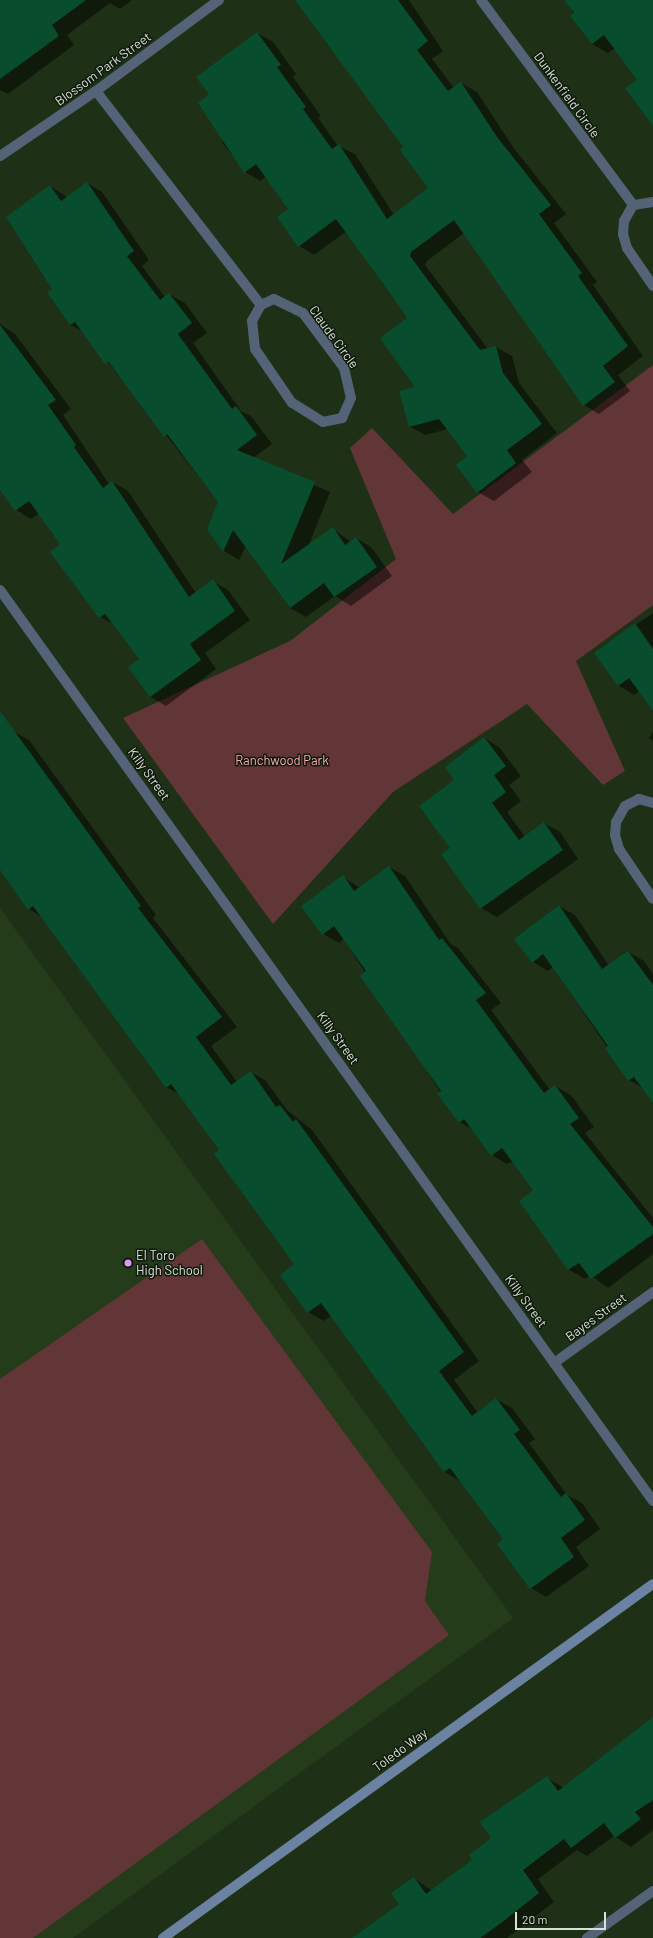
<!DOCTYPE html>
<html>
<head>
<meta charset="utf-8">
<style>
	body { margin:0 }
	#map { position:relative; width:653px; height:1938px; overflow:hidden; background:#1e3116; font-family:Barlow,sans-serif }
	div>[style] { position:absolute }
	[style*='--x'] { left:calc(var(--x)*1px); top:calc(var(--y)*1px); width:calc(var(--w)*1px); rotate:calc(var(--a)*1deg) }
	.built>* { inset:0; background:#243c1a }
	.green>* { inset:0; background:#623537 }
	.shadow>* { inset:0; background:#0007 }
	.building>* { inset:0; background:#084d2d }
	.street>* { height:10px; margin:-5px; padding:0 5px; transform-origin:5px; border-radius:5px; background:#556378 }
	.secondary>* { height:10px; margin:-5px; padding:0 5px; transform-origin:5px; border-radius:5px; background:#6b82a3 }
	.dots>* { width:11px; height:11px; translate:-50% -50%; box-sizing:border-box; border:2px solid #0e170b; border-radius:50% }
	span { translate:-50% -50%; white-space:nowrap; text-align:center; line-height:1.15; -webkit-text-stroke:3px #0e170b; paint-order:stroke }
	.street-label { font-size:13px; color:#d6e3d2 }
	.park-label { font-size:13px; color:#fbaeb1 }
	.poi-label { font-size:13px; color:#d6e3d2 }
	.left { translate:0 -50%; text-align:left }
	.scale { position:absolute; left:515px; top:1912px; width:91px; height:18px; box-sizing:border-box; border:2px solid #d6e3d2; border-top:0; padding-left:5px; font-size:12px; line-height:14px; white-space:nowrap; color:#d6e3d2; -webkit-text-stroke:3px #0e170b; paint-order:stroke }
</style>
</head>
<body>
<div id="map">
	<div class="built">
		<div style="clip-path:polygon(0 908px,513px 1618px,73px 1938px,0 1938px)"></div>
	</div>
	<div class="green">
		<div style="clip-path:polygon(653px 365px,653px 605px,576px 661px,625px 771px,603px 785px,527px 704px,393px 792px,273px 924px,123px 718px,290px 641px,396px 559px,350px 448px,372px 428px,453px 514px)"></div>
		<div style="clip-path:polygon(202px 1239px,432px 1552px,425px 1601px,449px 1635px,33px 1938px,0 1938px,0 1379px)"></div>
	</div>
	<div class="shadow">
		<div style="clip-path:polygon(0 0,132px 0,120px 9px,110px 3px,67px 35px,74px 45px,8px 94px,0 90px)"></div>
		<div style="clip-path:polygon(307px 0,409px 0,443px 51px,432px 59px,454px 88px,461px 83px,477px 92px,513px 147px,566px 214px,554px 223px,597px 282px,593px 285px,643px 356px,618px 375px,630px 391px,599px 414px,584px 405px,464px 233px,427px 261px,425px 265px,488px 349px,496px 347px,512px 356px,519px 383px,557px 433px,522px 460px,532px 472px,494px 501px,478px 492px,457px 465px,469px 456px,448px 429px,425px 435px,409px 426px,417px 387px,408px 319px,347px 231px,314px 255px,299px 246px,289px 209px,266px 177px,260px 181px,245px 172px,222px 142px,226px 139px,210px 94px,257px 33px,273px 42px,296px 74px,293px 77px,321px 116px,318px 118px,338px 146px,355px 154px,394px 215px,430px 189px)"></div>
		<div style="clip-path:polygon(565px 0,653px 0,653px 125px,638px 80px,615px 48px,608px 53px,592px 44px)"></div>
		<div style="clip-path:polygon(87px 183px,102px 192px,149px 260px,142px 266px,165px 297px,169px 294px,185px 303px,207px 333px,193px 343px,241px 411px,251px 416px,272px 444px,253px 458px,330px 492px,308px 547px,333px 529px,351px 542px,356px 538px,371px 547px,392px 576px,351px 606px,335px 596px,306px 617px,290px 608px,246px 546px,239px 560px,224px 551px,208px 529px,219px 502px,84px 332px,71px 325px,48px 292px,53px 289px,50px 186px,67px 197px)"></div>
		<div style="clip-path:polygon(0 324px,15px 334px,71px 409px,63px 415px,109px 484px,113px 482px,128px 491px,196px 593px,213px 581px,228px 590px,250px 620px,205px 653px,216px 669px,166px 706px,151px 697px,130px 667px,140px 659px,115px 625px,100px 617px,62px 545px,39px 513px,31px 519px,16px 510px,0 488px)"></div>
		<div style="clip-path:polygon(653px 613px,653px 710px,640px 691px,634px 695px,619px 686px,595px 653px)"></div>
		<div style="clip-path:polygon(0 724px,29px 740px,156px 915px,153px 918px,237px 1027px,211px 1046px,237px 1082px,251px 1072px,266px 1081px,287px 1110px,312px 1130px,479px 1361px,454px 1380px,478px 1413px,496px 1399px,512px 1408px,535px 1439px,529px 1443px,567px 1495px,582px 1503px,600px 1529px,576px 1547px,589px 1566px,546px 1597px,531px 1588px,505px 1539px,460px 1481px,445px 1472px,332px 1315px,324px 1321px,308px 1312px,296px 1264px,220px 1150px,182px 1096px,166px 1087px,42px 917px,29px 909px,6px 877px,0 861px)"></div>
		<div style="clip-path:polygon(653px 731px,653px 741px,649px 738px)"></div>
		<div style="clip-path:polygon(484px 738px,499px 747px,521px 776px,509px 785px,521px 801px,507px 812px,525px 837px,544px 823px,560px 832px,578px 859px,497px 917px,481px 908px,451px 848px,456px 780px)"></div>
		<div style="clip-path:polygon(389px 867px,405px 876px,450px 943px,458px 948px,501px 1003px,491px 1010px,550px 1090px,555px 1086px,571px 1095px,594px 1127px,585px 1133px,653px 1218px,653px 1254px,608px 1288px,590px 1275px,585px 1279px,569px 1270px,520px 1201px,534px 1191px,513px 1161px,507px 1164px,492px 1155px,474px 1130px,459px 1122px,344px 939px,339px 943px,323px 934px,343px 877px,360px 888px)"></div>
		<div style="clip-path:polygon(559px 906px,575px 915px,609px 966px,628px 952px,644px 961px,653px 974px,653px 1102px,643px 1088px,629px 1080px,553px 967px,548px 971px,533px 962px)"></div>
		<div style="clip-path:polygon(653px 1719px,653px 1830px,631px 1847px,614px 1836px,587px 1856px,577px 1850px,538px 1879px,554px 1902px,507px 1938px,353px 1938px,400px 1904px,414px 1878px,432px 1891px,474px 1860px,547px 1778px,564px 1788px)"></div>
	</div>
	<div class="building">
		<div style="clip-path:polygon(0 0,86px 0,52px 25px,59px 36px,0 79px)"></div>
		<div style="clip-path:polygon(295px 0,398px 0,428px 41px,417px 50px,448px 91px,461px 82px,497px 137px,551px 205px,539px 214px,582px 273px,578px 276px,628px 346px,603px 366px,615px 382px,583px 406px,454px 220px,411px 252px,410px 256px,480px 350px,496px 346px,503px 373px,542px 424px,507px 450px,516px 463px,477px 493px,456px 465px,467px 456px,439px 419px,409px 427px,399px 391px,415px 387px,380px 338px,407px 318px,392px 296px,336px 219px,298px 247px,277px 217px,288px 209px,256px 164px,244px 173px,198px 103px,209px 94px,196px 77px,257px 32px,281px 65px,277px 67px,306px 107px,303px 109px,332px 149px,339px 144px,387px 219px,428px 188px,400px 150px,403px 147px)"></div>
		<div style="clip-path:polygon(564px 0,653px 0,653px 126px,625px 88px,637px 80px,604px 35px,592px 44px,570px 16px,574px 13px)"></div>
		<div style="clip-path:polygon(87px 182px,134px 251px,127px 256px,160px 300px,169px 293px,192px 323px,178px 334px,232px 409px,236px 406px,257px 435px,237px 450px,315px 482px,281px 564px,333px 527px,345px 545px,356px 537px,377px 567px,334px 597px,324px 583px,290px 608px,233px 530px,223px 552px,207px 529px,218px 502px,167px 434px,164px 437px,108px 361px,105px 364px,75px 322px,70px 325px,47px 292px,52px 289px,6px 217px,50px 185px,61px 201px)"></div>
		<div style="clip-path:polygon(0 325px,56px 400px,48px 405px,76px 445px,74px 447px,103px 488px,112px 481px,189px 597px,213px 579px,235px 611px,190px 644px,201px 660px,150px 697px,128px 667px,139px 659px,105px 614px,99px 618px,50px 552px,60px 544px,29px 501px,15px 511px,0 490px)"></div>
		<div style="clip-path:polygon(635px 623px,653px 649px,653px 711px,629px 678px,618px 686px,594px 653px)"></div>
		<div style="clip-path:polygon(0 711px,141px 906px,138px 908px,222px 1017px,196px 1037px,231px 1085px,251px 1071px,276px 1107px,280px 1105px,293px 1122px,296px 1119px,464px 1352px,439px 1371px,472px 1416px,496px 1398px,520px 1430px,514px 1434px,561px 1497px,566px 1493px,585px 1520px,561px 1538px,574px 1557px,530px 1589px,497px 1544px,503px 1539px,450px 1468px,444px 1472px,321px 1303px,307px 1313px,280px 1275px,294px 1264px,214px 1154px,219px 1150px,171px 1084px,166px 1088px,33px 906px,28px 910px,0 870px)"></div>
		<div style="clip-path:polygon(484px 737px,506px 766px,494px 775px,506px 792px,492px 803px,519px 840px,544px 822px,563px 850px,480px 909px,441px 854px,450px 848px,419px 806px,454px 780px,445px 767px)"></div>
		<div style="clip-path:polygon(389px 866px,439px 940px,442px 938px,486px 993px,476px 1000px,544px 1093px,555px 1085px,579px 1118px,570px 1124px,653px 1227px,653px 1234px,591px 1279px,579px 1263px,568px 1270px,519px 1201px,533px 1190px,502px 1148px,491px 1156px,464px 1119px,459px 1123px,437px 1094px,441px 1091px,360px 976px,366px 971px,334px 926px,322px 935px,301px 906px,343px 875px,354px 891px)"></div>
		<div style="clip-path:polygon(559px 905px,602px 969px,628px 951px,653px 985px,653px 1103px,634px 1077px,628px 1081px,605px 1048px,608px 1046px,543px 954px,532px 963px,514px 939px)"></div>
		<div style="clip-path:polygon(653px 1717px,653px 1800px,635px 1812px,641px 1819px,615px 1838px,604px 1823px,571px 1848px,564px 1839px,523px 1870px,539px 1893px,501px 1923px,480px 1938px,352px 1938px,399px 1904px,391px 1893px,414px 1877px,426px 1894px,472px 1860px,469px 1855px,491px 1838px,480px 1822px,547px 1776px,558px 1791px)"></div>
	</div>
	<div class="street">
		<div style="--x:481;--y:0;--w:255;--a:53.4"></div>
		<div style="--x:96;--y:91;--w:270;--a:52.4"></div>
		<div style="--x:0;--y:156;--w:116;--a:-34.1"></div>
		<div style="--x:96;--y:91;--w:153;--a:-36.5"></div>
		<div style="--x:653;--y:202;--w:20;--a:171"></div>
		<div style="--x:633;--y:205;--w:18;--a:119"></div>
		<div style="--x:624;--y:221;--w:13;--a:94"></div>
		<div style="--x:623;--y:234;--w:15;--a:74"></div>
		<div style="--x:627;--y:248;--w:46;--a:55.6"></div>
		<div style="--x:274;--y:299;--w:32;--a:26"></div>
		<div style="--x:303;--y:313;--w:69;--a:53.3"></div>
		<div style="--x:344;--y:368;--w:31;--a:77"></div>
		<div style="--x:351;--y:398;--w:22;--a:114"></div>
		<div style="--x:342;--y:418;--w:19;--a:168"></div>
		<div style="--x:323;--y:422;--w:36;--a:-148"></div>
		<div style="--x:292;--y:403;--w:65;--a:-124.4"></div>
		<div style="--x:255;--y:349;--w:28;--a:-96"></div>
		<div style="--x:252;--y:321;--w:18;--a:-61"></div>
		<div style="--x:261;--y:305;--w:14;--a:-25"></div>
		<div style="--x:0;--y:590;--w:1121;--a:54.37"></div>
		<div style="--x:653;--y:803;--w:15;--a:-164"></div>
		<div style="--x:639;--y:799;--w:16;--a:153"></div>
		<div style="--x:625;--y:806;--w:18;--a:119"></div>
		<div style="--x:616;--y:822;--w:13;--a:94"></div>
		<div style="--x:615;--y:835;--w:15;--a:74"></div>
		<div style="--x:619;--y:849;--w:60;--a:55.8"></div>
		<div style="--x:554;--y:1363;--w:122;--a:-35.6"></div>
		<div style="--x:587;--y:1938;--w:81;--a:-35.5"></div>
	</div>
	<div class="secondary">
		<div style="--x:163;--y:1938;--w:604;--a:-35.85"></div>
	</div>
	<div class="dots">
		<div style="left:128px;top:1263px;background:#dc99f4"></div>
	</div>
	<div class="street-label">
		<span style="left:103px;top:69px;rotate:-36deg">Blossom Park Street</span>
		<span style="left:567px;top:95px;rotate:54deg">Dunkenfield Circle</span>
		<span style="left:334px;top:337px;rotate:54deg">Claude Circle</span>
		<span style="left:149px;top:774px;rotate:54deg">Killy Street</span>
		<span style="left:338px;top:1038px;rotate:54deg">Killy Street</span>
		<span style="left:526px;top:1301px;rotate:54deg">Killy Street</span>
		<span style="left:596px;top:1317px;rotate:-36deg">Bayes Street</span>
		<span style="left:400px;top:1750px;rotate:-36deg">Toledo Way</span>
	</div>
	<div class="park-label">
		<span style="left:282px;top:760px">Ranchwood Park</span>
	</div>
	<div class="poi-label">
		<span class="left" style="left:136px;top:1263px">El Toro<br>High School</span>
	</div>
	<div class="scale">20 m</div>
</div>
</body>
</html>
